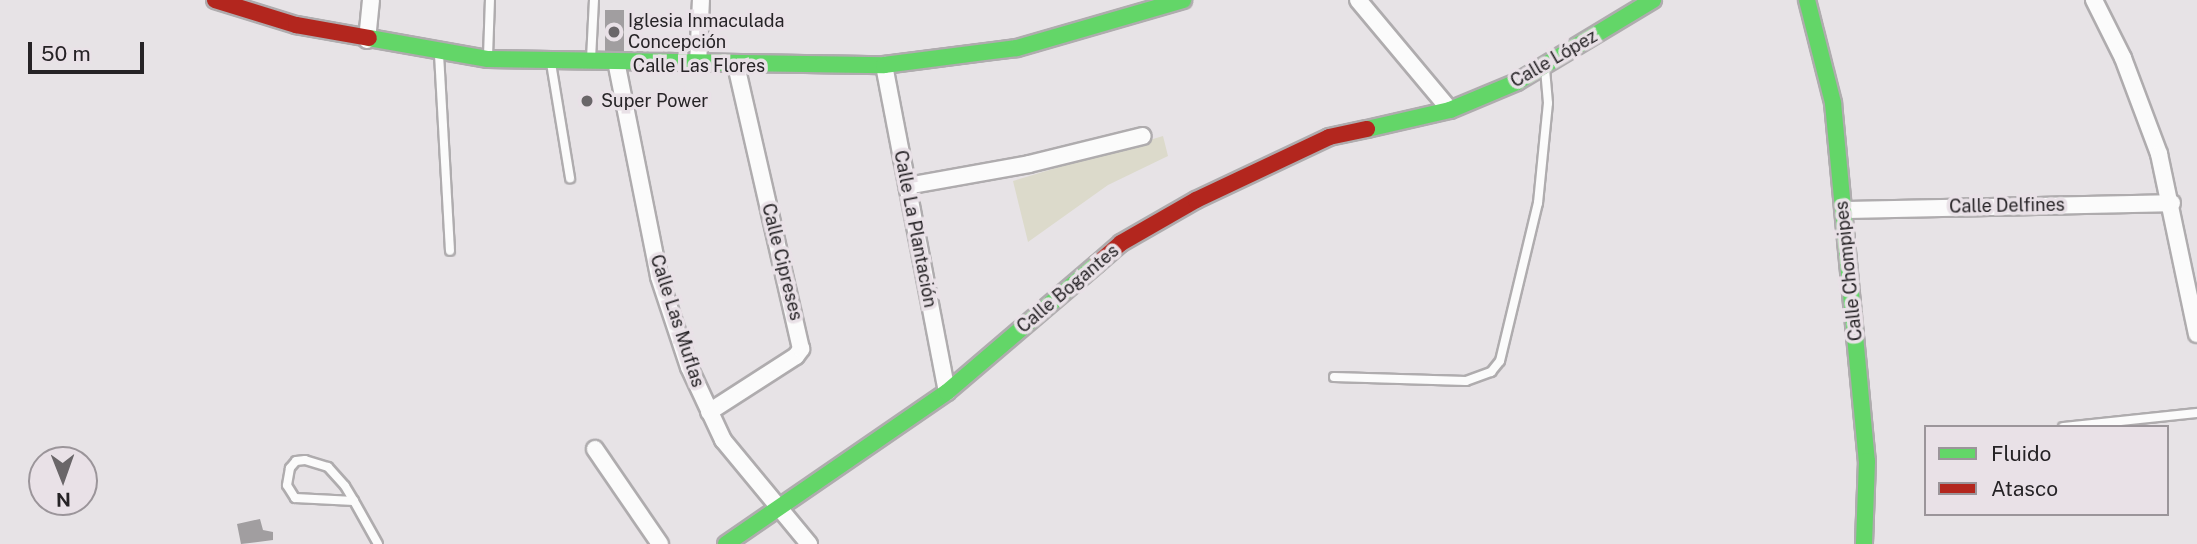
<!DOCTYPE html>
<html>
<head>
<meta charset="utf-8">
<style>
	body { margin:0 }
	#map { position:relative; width:2197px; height:544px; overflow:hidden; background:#e7e3e6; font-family:"Public Sans",sans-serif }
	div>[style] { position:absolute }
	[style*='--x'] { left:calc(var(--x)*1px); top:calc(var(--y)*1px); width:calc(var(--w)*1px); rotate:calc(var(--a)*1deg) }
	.green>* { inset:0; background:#dcdacb }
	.building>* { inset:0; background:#a19ea0; transform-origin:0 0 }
	.roads { filter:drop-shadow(2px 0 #afacae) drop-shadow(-2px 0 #afacae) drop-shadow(0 2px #afacae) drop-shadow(0 -2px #afacae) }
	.lane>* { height:8px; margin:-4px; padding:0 4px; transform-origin:4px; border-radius:4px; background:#fbfbfb }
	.street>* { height:16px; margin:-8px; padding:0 8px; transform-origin:8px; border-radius:8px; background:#fbfbfb }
	.fast>* { height:16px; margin:-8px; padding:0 8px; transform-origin:8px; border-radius:8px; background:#63d668 }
	.jam>* { height:16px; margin:-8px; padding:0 8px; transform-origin:8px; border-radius:8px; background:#b3261e }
	.dots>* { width:19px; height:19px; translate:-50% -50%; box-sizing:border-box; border:4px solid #e9e1e7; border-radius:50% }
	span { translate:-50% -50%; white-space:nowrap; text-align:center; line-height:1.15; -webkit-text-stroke:7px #e9e1e7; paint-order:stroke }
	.poi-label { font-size:18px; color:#262326 }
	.left { translate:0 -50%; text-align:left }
	.street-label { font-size:18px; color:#262326 }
	.legend { position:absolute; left:1924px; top:425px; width:245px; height:91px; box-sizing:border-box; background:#e9e1e7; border:2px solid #9b959a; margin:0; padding:9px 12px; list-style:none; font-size:21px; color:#262326 }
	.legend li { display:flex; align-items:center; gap:14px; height:35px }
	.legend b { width:35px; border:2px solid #9b959a }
	.north { position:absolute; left:28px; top:446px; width:70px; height:70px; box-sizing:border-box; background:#e9e1e7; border:2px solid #9b959a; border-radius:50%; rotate:179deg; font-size:19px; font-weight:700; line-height:28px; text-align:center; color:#262326 }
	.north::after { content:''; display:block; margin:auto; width:24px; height:32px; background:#6a6669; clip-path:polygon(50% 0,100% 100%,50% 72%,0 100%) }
	.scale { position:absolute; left:28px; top:42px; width:116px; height:32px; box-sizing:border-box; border:4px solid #262326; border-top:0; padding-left:9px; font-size:21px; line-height:24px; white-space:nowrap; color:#262326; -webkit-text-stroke:5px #e9e1e7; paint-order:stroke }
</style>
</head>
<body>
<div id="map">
	<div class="green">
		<div style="clip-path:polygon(1163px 136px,1168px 156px,1108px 185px,1028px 242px,1013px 181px)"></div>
	</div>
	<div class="building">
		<div style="left:605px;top:10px;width:19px;height:43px"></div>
		<div style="clip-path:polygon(260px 519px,263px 530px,273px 532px,273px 540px,241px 544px,237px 524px)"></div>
	</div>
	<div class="roads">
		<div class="lane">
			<div style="--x:439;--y:54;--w:197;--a:86.8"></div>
			<div style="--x:488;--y:56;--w:56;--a:-88"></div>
			<div style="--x:591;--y:59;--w:59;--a:-87.1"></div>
			<div style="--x:551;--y:63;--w:117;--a:80.6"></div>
			<div style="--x:1334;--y:377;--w:132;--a:1.7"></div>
			<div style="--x:1466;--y:381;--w:27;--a:-20"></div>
			<div style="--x:1491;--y:372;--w:14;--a:-51"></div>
			<div style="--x:1500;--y:361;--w:163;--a:-76.5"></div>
			<div style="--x:1538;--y:203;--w:100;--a:-84.3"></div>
			<div style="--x:1548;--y:103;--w:34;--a:-95"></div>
			<div style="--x:2063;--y:427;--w:135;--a:-6"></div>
			<div style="--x:354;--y:501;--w:59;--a:-177.1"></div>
			<div style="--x:295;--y:498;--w:15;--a:-122"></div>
			<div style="--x:287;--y:485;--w:17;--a:-80"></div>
			<div style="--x:290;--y:468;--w:9;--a:-49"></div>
			<div style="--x:296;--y:461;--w:9;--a:-6"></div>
			<div style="--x:305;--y:460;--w:24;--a:17"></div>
			<div style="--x:328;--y:467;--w:25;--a:48"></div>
			<div style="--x:345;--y:486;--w:17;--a:59"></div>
			<div style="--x:354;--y:501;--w:49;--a:60.8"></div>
		</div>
		<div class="street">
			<div style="--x:1358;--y:0;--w:143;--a:50.1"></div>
			<div style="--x:2094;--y:0;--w:65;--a:63.4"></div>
			<div style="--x:2123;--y:58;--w:103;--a:69.4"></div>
			<div style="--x:2159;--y:154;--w:184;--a:78.1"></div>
			<div style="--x:367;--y:40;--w:40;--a:-84.3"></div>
			<div style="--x:698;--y:65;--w:65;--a:-87.4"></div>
			<div style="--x:884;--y:65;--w:333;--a:79.1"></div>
			<div style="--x:617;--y:66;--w:215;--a:78.7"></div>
			<div style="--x:659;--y:277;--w:95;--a:71.6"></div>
			<div style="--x:689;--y:367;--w:81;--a:65"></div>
			<div style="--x:723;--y:440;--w:135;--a:50.4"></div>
			<div style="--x:907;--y:186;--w:124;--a:-10.2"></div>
			<div style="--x:1029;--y:164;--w:117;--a:-13.8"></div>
			<div style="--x:1843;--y:210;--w:329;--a:-1.2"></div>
			<div style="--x:709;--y:412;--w:103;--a:-32.8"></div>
			<div style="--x:796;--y:356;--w:9;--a:-54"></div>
			<div style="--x:801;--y:349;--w:290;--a:-102.9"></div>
			<div style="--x:595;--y:449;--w:115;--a:55.6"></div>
		</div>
		<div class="fast">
			<div style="--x:1807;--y:0;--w:106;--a:75.8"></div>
			<div style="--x:1833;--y:103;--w:360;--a:84.6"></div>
			<div style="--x:1867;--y:461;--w:83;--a:92.1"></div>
			<div style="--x:369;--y:38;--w:121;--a:10"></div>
			<div style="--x:488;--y:59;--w:396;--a:0.9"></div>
			<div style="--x:884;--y:65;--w:134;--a:-7.3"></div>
			<div style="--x:1017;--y:48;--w:173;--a:-16.1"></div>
			<div style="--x:1367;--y:129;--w:85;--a:-12.9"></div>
			<div style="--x:1450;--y:110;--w:73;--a:-22.7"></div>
			<div style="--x:1517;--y:82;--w:159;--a:-31.1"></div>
			<div style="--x:726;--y:544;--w:268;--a:-34.5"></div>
			<div style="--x:947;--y:392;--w:197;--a:-40.5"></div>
		</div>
		<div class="jam">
			<div style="--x:215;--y:0;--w:85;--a:17.2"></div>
			<div style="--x:296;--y:25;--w:74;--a:10.1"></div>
			<div style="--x:1097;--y:264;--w:32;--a:-41"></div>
			<div style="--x:1121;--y:243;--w:86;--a:-29.8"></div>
			<div style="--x:1196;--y:200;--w:147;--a:-25.3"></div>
			<div style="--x:1329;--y:137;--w:39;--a:-12"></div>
		</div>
	</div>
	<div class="dots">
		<div style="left:614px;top:32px;background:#6a6669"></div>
		<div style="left:587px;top:101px;background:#6a6669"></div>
	</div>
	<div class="poi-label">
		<span class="left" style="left:628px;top:32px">Iglesia Inmaculada<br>Concepción</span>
		<span class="left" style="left:601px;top:101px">Super Power</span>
	</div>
	<div class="street-label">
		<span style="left:1554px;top:59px;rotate:-30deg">Calle López</span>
		<span style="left:699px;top:66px">Calle Las Flores</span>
		<span style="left:2007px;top:206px;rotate:-1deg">Calle Delfines</span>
		<span style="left:915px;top:229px;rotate:79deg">Calle La Plantación</span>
		<span style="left:782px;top:262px;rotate:76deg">Calle Cipreses</span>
		<span style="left:1849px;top:271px;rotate:-96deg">Calle Chompipes</span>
		<span style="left:1068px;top:289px;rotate:-40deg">Calle Bogantes</span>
		<span style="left:677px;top:321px;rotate:72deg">Calle Las Muflas</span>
	</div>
	<ul class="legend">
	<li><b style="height:9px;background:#63d668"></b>Fluido</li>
	<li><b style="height:9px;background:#b3261e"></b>Atasco</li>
	</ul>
	<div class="north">N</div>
	<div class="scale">50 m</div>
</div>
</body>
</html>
